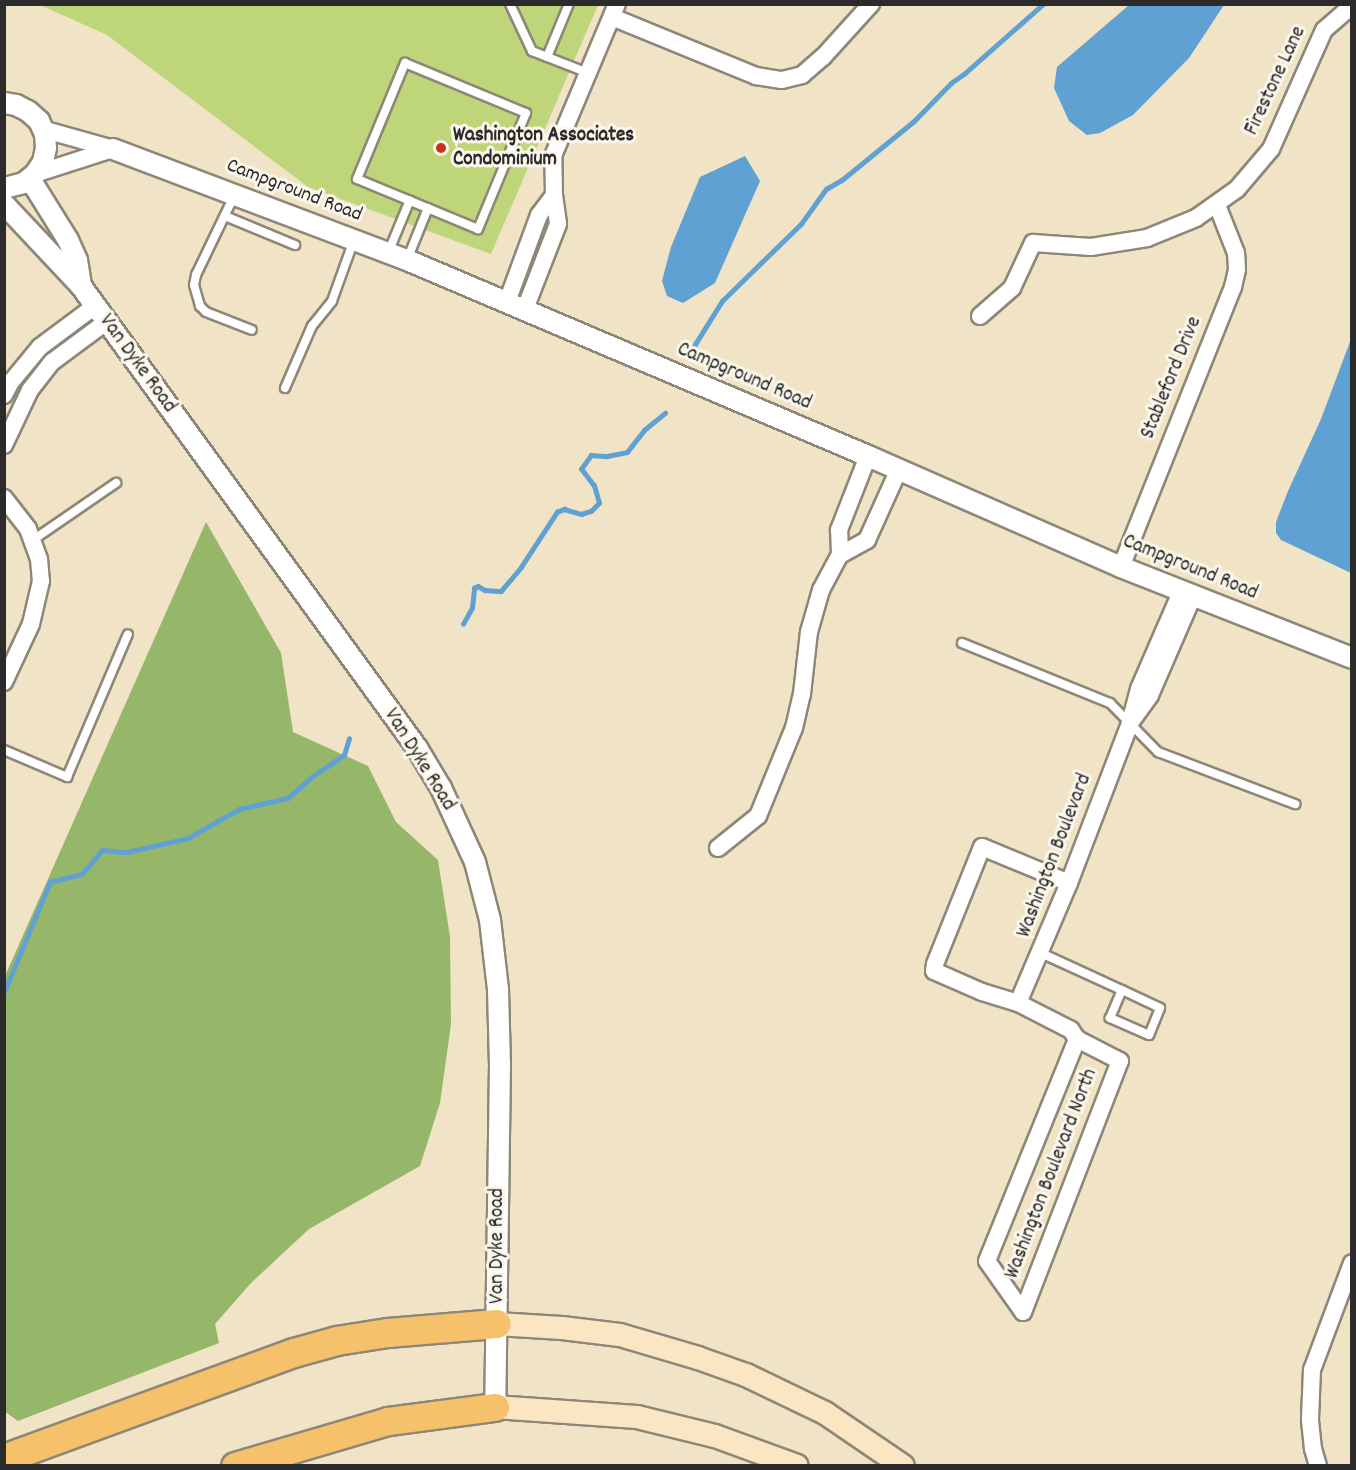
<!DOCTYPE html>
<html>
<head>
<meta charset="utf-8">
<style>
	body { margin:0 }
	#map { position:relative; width:1356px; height:1470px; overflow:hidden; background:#f1e3c6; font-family:Dekko,sans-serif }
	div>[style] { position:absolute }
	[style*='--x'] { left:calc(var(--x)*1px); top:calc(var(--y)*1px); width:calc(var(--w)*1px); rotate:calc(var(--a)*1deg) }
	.green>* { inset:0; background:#bed579 }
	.forest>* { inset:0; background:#96b669 }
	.water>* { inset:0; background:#5fa1d3 }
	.stream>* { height:4.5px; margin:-2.25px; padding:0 2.25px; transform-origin:2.25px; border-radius:2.25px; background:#5fa1d3 }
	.roads { filter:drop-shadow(2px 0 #8e8778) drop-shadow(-2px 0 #8e8778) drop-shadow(0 2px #8e8778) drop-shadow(0 -2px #8e8778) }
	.service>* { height:8px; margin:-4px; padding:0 4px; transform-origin:4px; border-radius:4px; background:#fff }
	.minor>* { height:16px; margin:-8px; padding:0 8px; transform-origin:8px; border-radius:8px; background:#fff }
	.tertiary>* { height:20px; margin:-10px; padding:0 10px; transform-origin:10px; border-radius:10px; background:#fff }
	.secondary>* { height:22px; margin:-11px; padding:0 11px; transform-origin:11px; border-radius:11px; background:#fbe6c4 }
	.trunk>* { height:27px; margin:-13.5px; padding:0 13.5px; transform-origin:13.5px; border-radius:13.5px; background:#f5c16b }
	.motorway>* { height:28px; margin:-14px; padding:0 14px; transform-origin:14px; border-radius:14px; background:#f5c16b }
	.dots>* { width:16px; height:16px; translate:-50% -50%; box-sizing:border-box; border:3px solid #fbf7ec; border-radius:50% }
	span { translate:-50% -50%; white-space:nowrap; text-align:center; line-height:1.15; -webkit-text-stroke:6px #fbf7ec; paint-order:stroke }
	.street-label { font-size:21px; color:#2b2b2b }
	.poi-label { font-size:21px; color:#2b2b2b; font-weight:700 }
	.left { translate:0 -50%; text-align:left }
	.frame { position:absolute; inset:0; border:6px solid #2b2b2b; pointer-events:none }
</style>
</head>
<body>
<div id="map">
	<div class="green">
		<div style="clip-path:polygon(40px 5px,598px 5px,491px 254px,308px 187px,107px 35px)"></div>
	</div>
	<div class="forest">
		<div style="clip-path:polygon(206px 522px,281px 653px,293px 732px,368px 766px,396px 822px,438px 860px,450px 937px,451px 1024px,440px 1103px,420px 1166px,309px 1229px,251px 1283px,215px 1324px,219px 1343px,18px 1421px,4px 1411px,5px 976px)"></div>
	</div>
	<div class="water">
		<div style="clip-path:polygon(1129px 5px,1224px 5px,1189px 58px,1133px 115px,1100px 133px,1087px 135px,1069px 121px,1054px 88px,1057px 67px)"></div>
		<div style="clip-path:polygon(745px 156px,760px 181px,715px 283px,683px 303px,667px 296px,662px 281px,671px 247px,700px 177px)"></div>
		<div style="clip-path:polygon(1351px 339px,1351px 573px,1281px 540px,1276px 533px,1276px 522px,1288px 491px,1321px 419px)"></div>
	</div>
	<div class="stream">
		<div style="--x:694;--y:346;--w:53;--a:-58.1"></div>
		<div style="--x:722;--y:301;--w:110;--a:-44.3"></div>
		<div style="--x:801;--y:224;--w:43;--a:-54.5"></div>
		<div style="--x:826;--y:189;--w:20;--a:-30"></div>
		<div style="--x:843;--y:179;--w:90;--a:-39.2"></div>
		<div style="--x:913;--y:122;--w:54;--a:-45.7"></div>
		<div style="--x:951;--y:83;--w:16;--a:-35"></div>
		<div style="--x:964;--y:74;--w:106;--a:-41.5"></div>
		<div style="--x:463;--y:624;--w:18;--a:-61"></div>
		<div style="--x:472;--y:608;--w:20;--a:-84"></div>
		<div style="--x:474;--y:588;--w:4;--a:-27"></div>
		<div style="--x:478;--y:586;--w:8;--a:30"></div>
		<div style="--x:485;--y:590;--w:16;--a:4"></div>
		<div style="--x:501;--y:591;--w:31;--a:-50"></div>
		<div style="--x:521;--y:567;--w:66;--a:-56.8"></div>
		<div style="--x:557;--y:512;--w:8;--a:-23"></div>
		<div style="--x:564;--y:509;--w:18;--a:16"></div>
		<div style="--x:581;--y:514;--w:10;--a:-17"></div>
		<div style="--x:591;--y:511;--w:11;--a:-45"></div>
		<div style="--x:599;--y:503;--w:18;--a:-106"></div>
		<div style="--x:594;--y:486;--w:21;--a:-127"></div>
		<div style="--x:581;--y:469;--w:17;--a:-54"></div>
		<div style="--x:591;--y:455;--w:16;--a:4"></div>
		<div style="--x:607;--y:456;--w:20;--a:-11"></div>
		<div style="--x:627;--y:452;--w:28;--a:-52"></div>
		<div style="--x:644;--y:430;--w:27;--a:-39"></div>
		<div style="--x:4;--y:992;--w:119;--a:-67.3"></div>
		<div style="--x:50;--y:882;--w:33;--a:-14"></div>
		<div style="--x:82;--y:874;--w:31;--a:-50"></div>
		<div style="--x:102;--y:850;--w:25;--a:5"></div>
		<div style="--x:127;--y:852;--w:63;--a:-12.9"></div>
		<div style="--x:188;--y:838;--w:59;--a:-29.6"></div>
		<div style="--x:239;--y:809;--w:50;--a:-12.7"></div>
		<div style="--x:288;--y:798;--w:30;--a:-42"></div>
		<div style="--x:310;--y:778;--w:41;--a:-34.1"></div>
		<div style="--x:344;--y:755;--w:17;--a:-73"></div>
	</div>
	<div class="roads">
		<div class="service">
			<div style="--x:510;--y:4;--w:52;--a:64.9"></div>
			<div style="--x:532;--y:51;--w:60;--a:21.4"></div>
			<div style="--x:547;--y:57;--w:57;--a:-67.5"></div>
			<div style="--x:405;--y:63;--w:131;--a:22.5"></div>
			<div style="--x:526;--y:113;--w:126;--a:112.5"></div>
			<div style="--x:478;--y:229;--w:131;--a:-157.5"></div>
			<div style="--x:357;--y:179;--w:126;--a:-67.5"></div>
			<div style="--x:235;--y:194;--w:90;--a:115.7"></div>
			<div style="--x:196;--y:275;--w:10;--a:101"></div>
			<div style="--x:194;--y:285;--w:22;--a:74"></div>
			<div style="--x:200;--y:306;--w:8;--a:45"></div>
			<div style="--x:206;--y:312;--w:49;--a:21.4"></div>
			<div style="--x:225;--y:216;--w:76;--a:22.5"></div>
			<div style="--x:388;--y:253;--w:57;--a:-67.5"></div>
			<div style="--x:407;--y:260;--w:56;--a:-68"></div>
			<div style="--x:285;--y:388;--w:68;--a:-66.5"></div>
			<div style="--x:312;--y:326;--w:32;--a:-51"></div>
			<div style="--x:332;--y:301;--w:65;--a:-70.2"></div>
			<div style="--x:33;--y:540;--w:101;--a:-34.5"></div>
			<div style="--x:962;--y:643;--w:160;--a:22.1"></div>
			<div style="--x:1110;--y:703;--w:69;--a:45.6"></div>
			<div style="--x:1158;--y:752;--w:147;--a:20.8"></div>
			<div style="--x:4;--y:750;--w:69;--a:23.2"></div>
			<div style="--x:67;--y:777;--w:155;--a:-66.9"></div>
			<div style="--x:1041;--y:953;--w:89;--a:24.6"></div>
			<div style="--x:1122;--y:990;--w:42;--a:25.3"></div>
			<div style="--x:1160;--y:1008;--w:29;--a:112"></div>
			<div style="--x:1149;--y:1035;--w:43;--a:-156.4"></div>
			<div style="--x:1110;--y:1018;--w:30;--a:-67"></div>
		</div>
		<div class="minor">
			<div style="--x:612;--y:17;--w:156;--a:22.3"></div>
			<div style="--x:756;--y:76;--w:26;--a:9"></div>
			<div style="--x:782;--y:80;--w:21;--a:-14"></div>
			<div style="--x:802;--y:75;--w:28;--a:-41"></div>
			<div style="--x:823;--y:57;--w:72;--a:-47.8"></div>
			<div style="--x:42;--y:129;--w:74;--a:15.7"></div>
			<div style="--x:35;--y:174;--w:82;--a:-17.8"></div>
			<div style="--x:554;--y:195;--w:39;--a:-91"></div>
			<div style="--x:553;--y:156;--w:165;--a:-67.2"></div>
			<div style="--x:507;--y:302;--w:93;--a:-69.8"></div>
			<div style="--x:539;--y:215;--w:25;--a:-53"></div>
			<div style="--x:554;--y:195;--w:29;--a:82"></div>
			<div style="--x:558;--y:224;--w:91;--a:111.2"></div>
			<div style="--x:980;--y:316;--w:43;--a:-41.2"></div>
			<div style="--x:1012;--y:288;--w:50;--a:-65"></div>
			<div style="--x:1033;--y:243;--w:58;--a:3.9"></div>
			<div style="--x:1091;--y:247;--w:57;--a:-9.1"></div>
			<div style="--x:1147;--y:238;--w:53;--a:-22.2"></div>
			<div style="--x:1196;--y:218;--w:50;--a:-35.3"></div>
			<div style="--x:1237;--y:189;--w:52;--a:-49.6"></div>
			<div style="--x:1271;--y:149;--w:130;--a:-66"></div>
			<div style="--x:1324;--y:30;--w:37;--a:-41"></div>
			<div style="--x:4;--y:395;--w:15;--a:-62"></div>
			<div style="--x:11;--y:382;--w:45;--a:-50.4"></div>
			<div style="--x:40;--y:347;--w:69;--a:-36.7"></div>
			<div style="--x:4;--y:445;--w:61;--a:-64.7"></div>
			<div style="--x:30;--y:390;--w:36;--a:-52"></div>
			<div style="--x:52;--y:362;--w:67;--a:-36.5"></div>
			<div style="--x:4;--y:498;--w:39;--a:52"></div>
			<div style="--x:28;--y:529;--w:32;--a:70"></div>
			<div style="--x:39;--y:559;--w:22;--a:85"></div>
			<div style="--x:41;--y:581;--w:44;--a:103.1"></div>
			<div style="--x:31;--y:624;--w:64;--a:115"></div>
			<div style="--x:840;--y:555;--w:31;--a:-29"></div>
			<div style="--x:867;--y:540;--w:78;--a:-65.7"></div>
			<div style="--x:1121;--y:567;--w:302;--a:-68.2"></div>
			<div style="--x:1233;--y:287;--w:17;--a:-77"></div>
			<div style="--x:1237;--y:270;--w:17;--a:-93"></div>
			<div style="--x:1236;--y:253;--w:52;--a:-111.6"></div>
			<div style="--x:1182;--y:590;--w:108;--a:113.5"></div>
			<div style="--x:1139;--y:689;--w:35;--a:105"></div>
			<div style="--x:1130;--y:723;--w:34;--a:-54"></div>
			<div style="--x:1150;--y:695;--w:110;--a:-66.5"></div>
			<div style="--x:718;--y:848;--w:51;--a:-38.7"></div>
			<div style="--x:758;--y:816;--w:95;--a:-67.8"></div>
			<div style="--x:794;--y:728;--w:35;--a:-77"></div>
			<div style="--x:802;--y:694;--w:62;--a:-83.6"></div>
			<div style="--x:809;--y:632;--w:44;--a:-74.1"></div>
			<div style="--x:821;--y:590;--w:40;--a:-62"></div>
			<div style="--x:840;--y:555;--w:25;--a:-92"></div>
			<div style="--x:839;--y:530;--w:79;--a:-68.6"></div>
			<div style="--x:1018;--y:1003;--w:130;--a:-67"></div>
			<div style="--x:1069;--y:883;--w:171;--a:-69.1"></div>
			<div style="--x:1023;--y:1312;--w:269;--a:-68.9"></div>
			<div style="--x:1120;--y:1061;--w:48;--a:-152.9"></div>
			<div style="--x:1077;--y:1039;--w:11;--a:-124"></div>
			<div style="--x:1071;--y:1030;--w:59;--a:-153"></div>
			<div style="--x:1018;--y:1003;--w:38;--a:-163"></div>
			<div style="--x:982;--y:992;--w:52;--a:-156.4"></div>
			<div style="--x:934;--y:971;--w:7;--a:-82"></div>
			<div style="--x:935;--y:964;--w:126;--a:-68.1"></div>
			<div style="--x:982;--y:847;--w:94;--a:22.5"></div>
			<div style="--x:1023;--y:1312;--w:62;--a:-125.2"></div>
			<div style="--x:987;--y:1261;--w:240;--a:-67.9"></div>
			<div style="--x:1318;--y:1466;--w:18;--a:-106"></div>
			<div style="--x:1313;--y:1449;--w:30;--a:-96"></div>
			<div style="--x:1310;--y:1419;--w:49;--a:-87.7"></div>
			<div style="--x:1312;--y:1370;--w:114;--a:-69.5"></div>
		</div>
		<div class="tertiary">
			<div style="--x:4;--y:103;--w:12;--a:9"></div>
			<div style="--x:16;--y:105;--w:13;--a:27"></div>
			<div style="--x:28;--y:111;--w:15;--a:42"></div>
			<div style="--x:39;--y:121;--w:14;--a:65"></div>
			<div style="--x:45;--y:134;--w:14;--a:86"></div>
			<div style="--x:46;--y:148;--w:14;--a:102"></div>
			<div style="--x:43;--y:162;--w:14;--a:124"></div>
			<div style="--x:35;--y:174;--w:14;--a:141"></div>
			<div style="--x:24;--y:183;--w:21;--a:166"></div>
			<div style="--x:113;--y:149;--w:314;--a:20.7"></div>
			<div style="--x:407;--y:260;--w:501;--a:23.03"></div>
			<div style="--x:868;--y:456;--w:276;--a:23.7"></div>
			<div style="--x:1121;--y:567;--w:248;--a:21.5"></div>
			<div style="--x:30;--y:179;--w:72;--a:58.1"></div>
			<div style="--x:68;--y:240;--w:22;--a:66"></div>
			<div style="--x:77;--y:260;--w:26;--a:81"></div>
			<div style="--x:4;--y:204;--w:112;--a:46.8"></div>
			<div style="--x:81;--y:286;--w:571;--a:53.97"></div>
			<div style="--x:417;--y:748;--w:47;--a:59"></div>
			<div style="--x:441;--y:788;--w:81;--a:65.3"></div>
			<div style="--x:475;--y:862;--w:60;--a:75.5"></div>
			<div style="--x:490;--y:920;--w:69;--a:83.4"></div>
			<div style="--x:498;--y:989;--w:76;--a:88.5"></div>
			<div style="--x:500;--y:1065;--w:342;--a:90.8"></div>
		</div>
		<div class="secondary">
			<div style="--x:497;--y:1324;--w:65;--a:3.5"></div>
			<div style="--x:562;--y:1328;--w:58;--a:6.9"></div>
			<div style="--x:620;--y:1335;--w:81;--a:16.4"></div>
			<div style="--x:698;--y:1358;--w:51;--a:19.5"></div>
			<div style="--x:746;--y:1375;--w:88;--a:25.7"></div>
			<div style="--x:825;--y:1413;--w:94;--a:34.2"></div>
			<div style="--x:495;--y:1407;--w:142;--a:4"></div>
			<div style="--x:637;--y:1417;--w:80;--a:13.7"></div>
			<div style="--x:715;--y:1436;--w:87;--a:20.1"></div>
		</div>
		<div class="trunk">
			<div style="--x:235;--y:1466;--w:159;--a:-16.4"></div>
			<div style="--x:388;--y:1421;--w:108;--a:-7.5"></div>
		</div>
		<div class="motorway">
			<div style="--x:4;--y:1459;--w:309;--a:-20.1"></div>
			<div style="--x:294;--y:1353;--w:45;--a:-15.6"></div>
			<div style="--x:337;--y:1341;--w:52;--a:-8.9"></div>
			<div style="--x:388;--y:1333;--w:109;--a:-4.7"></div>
		</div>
	</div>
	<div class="dots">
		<div style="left:441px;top:148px;background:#c8321e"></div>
	</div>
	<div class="street-label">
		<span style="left:1276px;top:81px;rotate:-65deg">Firestone Lane</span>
		<span style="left:294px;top:191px;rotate:21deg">Campground Road</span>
		<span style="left:137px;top:364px;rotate:54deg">Van Dyke Road</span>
		<span style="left:744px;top:377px;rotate:23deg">Campground Road</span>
		<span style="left:1172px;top:378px;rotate:-68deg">Stableford Drive</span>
		<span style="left:1190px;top:568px;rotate:22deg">Campground Road</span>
		<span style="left:419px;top:760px;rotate:58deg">Van Dyke Road</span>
		<span style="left:1055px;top:856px;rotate:-69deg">Washington Boulevard</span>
		<span style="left:1052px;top:1174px;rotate:-69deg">Washington Boulevard North</span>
		<span style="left:498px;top:1246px;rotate:-90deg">Van Dyke Road</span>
	</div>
	<div class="poi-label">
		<span class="left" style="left:453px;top:148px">Washington Associates<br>Condominium</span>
	</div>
	<div class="frame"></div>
</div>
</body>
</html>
